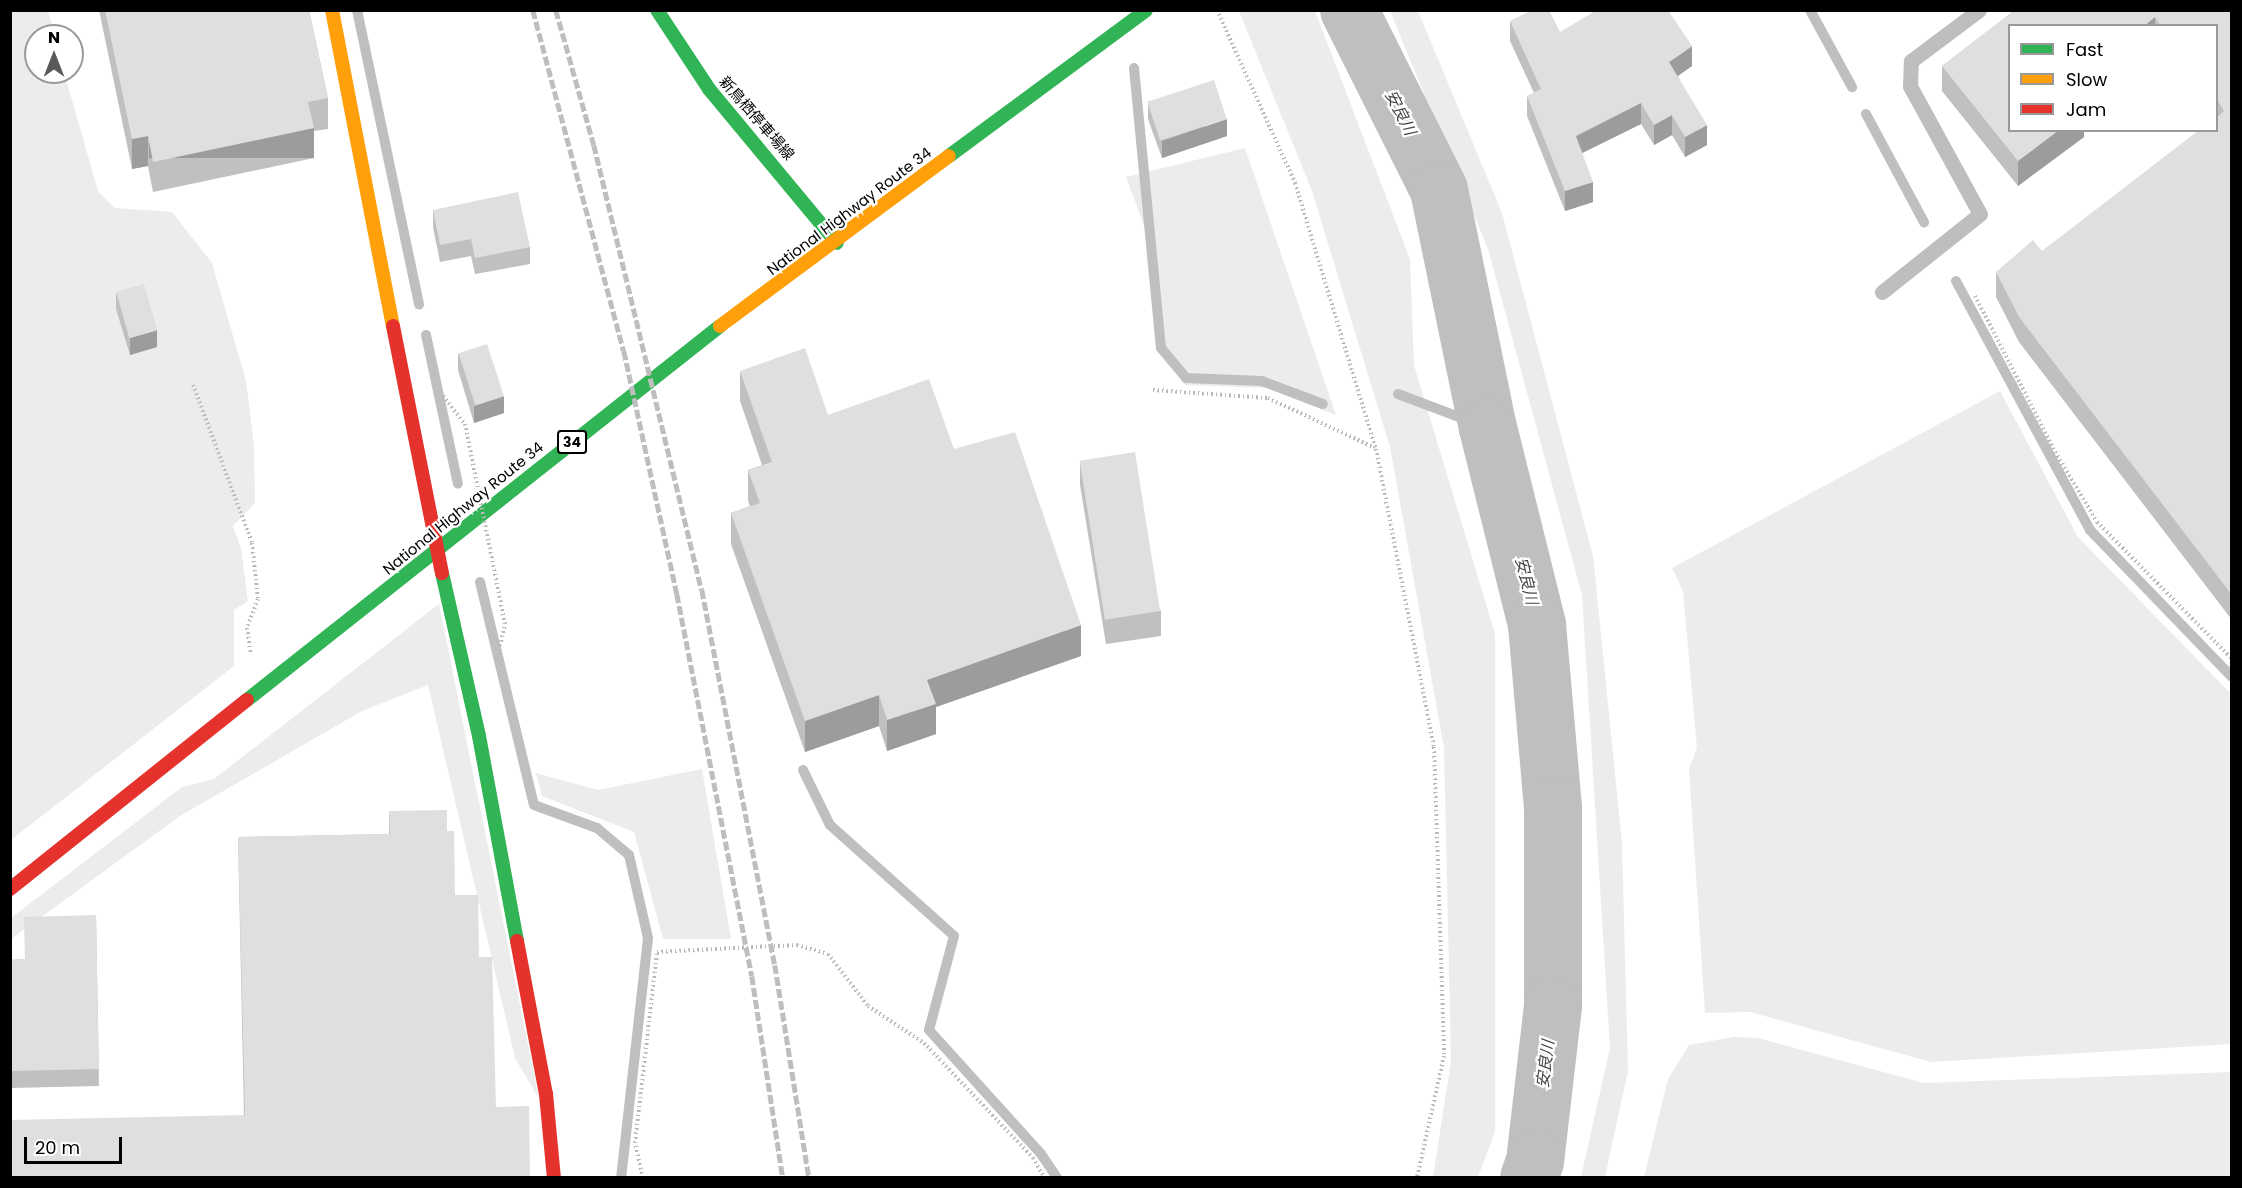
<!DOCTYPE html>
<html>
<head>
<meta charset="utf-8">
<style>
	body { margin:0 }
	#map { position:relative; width:2242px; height:1188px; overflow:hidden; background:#fff; font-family:Poppins,"Noto Sans JP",sans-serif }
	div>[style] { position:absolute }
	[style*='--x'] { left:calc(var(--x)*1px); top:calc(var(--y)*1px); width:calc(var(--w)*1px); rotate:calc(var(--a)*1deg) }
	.green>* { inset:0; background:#ececec }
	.stream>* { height:10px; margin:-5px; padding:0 5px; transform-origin:5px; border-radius:5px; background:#bfbfbf }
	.river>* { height:58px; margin:-29px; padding:0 29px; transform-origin:29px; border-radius:29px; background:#bfbfbf }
	.path>* { height:4px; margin-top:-2px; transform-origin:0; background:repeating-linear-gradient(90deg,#b9b9b9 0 1.5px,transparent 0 4.5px) }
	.lane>* { height:15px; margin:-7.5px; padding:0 7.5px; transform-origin:7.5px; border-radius:7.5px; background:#bebebe }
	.fast>* { height:14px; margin:-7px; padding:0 7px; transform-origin:7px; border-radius:7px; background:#30b455 }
	.slow>* { height:14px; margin:-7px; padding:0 7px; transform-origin:7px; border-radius:7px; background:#ff9f0a }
	.jam>* { height:14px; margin:-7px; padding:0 7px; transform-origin:7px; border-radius:7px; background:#e5322d }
	.rail>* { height:4.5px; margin-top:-2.25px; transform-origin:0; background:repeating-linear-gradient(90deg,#bebebe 0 9px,transparent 0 12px) }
	.path-bridge>* { height:4px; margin-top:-2px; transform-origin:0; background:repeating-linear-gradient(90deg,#b9b9b9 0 1.5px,transparent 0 4.5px) }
	.wall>* { inset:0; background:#c0c0c0 }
	.shaded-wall>* { inset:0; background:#9c9c9c; transform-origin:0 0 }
	.building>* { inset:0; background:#dfdfdf; transform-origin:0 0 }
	span { translate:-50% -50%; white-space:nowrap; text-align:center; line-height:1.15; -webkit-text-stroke:4.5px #fff; paint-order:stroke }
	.shield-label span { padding:2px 4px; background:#fff; border:2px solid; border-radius:4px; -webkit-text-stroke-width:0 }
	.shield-label { font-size:14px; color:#000; font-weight:700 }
	.street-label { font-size:15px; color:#000 }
	.water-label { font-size:16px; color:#444; font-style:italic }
	.frame { position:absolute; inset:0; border:12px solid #000; pointer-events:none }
	.legend { position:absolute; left:2008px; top:24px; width:210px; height:108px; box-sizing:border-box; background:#fff; border:2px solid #999; margin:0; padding:8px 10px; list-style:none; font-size:18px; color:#000 }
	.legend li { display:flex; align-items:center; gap:12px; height:30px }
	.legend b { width:30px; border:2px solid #999 }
	.north { position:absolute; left:24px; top:24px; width:60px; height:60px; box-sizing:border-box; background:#fff; border:2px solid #999; border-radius:50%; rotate:0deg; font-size:16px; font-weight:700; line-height:24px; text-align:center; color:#000 }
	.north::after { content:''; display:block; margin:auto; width:21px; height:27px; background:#595959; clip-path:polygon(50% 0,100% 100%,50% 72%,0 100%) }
	.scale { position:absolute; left:24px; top:1137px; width:98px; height:27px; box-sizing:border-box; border:3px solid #000; border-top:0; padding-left:8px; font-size:18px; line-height:21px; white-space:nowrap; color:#000; -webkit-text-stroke:4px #fff; paint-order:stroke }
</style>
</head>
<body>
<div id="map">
	<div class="green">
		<div style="clip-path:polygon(48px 10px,55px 36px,36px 36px,36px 72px,64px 72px,98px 191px,115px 208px,172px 212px,212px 263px,246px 381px,254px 445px,255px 503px,233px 526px,241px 548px,248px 601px,234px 610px,234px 666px,11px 840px,10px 11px)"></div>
		<div style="clip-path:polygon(1239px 11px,1315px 11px,1410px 259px,1414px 365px,1495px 634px,1495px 1132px,1478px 1177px,1433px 1177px,1451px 1061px,1444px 748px,1390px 447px,1312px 191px)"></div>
		<div style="clip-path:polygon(1390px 11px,1418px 11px,1502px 213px,1593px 556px,1622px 843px,1628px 1071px,1605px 1177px,1581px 1177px,1610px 1048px,1582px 595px,1488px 249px)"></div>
		<div style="clip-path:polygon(1245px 148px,1336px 415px,1266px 388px,1185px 385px,1157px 349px,1149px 239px,1126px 177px)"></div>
		<div style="clip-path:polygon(2000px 391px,2078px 537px,2231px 694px,2231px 1044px,1931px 1062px,1750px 1012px,1705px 1013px,1689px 769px,1697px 748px,1683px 591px,1672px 568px)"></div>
		<div style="clip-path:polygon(439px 604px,539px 1099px,515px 1058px,428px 685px,362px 711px,180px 816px,11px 939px,11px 918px,182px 787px,214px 779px)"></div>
		<div style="clip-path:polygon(702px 769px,731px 939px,663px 939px,634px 832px,542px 796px,536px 773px,598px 790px)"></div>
		<div style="clip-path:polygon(1734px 1037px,1758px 1038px,1924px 1083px,2231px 1072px,2231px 1177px,1644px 1177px,1668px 1079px,1689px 1045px)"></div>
	</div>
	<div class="stream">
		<div style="--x:357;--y:10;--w:301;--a:78.1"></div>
		<div style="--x:1810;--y:10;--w:88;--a:61.4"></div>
		<div style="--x:1134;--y:68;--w:281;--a:84.5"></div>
		<div style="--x:1161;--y:348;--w:39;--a:50"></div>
		<div style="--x:1186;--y:378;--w:76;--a:2.3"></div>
		<div style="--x:1262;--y:381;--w:65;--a:20.7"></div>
		<div style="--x:1866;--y:114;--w:123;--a:61.8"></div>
		<div style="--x:1956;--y:281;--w:283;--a:61.7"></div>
		<div style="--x:2090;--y:530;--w:204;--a:46"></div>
		<div style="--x:426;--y:335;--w:152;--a:77.9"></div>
		<div style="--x:1398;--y:394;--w:96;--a:20.7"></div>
		<div style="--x:480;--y:582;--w:229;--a:76.4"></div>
		<div style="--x:534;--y:805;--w:67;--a:20.1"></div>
		<div style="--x:597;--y:828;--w:42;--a:40.2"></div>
		<div style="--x:629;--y:855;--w:85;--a:77.1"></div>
		<div style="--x:648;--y:938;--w:242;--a:96.4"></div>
		<div style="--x:803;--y:770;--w:61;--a:63.9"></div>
		<div style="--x:830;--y:825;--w:166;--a:41.8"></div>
		<div style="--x:954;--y:936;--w:97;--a:104.9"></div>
		<div style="--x:929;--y:1030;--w:167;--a:47.9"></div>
		<div style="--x:1041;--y:1154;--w:29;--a:56"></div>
	</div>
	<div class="river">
		<div style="--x:1349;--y:10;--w:201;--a:63.4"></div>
		<div style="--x:1439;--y:190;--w:243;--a:78.4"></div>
		<div style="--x:1488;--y:428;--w:203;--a:76"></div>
		<div style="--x:1537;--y:625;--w:183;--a:85"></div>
		<div style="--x:1553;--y:807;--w:199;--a:90"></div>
		<div style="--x:1553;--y:1006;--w:156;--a:96.6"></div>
		<div style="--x:1535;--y:1161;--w:18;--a:109"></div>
	</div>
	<div class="path">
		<div style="--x:1217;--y:10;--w:190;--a:65.7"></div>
		<div style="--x:1295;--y:183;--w:278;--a:73.1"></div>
		<div style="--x:1376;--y:449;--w:304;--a:79"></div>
		<div style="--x:1434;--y:747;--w:309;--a:88.1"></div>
		<div style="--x:1444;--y:1056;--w:125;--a:102.5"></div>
		<div style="--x:1975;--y:296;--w:171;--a:62.8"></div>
		<div style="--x:2053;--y:448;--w:86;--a:59.3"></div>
		<div style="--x:2097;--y:522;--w:192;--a:45.4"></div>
		<div style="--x:193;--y:385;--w:169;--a:69.5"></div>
		<div style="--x:252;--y:543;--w:56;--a:83.9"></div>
		<div style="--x:258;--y:599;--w:31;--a:111"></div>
		<div style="--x:247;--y:628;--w:27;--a:82"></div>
		<div style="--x:1153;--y:390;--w:115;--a:4"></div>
		<div style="--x:1268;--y:398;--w:118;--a:25"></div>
		<div style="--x:443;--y:396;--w:36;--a:52"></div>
		<div style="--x:497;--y:659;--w:35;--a:-77"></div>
		<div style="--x:643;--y:1178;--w:36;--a:-103"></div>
		<div style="--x:635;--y:1143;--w:192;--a:-83.4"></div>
		<div style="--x:657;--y:952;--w:140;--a:-2.9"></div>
		<div style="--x:797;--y:945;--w:32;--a:16"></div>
		<div style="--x:828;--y:954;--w:66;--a:52.4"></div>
		<div style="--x:868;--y:1006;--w:67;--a:33.5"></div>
		<div style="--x:924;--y:1043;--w:158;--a:46.5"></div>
		<div style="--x:1033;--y:1158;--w:23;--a:59"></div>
	</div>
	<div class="lane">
		<div style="--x:1882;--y:292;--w:125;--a:-38.5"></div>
		<div style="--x:1980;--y:214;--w:146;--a:-118.7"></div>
		<div style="--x:1910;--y:86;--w:25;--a:-88"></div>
		<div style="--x:1911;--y:61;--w:85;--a:-36.9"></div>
	</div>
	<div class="fast">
		<div style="--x:657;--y:10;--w:95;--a:56.6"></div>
		<div style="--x:709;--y:89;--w:200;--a:50.3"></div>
		<div style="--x:949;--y:156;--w:245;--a:-36.5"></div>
		<div style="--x:442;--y:573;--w:167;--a:77.2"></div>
		<div style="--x:479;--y:736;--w:208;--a:79.5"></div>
		<div style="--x:247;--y:700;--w:603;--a:-38.33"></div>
	</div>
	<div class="slow">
		<div style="--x:332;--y:10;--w:322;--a:79.1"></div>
		<div style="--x:720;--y:326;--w:285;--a:-36.6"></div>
	</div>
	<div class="jam">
		<div style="--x:393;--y:326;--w:252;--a:78.8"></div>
		<div style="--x:10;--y:889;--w:303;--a:-38.6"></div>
		<div style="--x:517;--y:941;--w:156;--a:79.3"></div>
		<div style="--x:546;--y:1094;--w:84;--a:84.6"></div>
	</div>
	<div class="rail">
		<div style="--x:533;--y:10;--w:353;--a:75.1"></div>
		<div style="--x:624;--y:351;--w:249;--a:77.7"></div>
		<div style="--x:677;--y:594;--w:389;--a:78.9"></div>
		<div style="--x:752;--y:976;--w:204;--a:81.3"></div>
		<div style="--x:556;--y:10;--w:140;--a:74.3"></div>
		<div style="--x:594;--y:145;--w:458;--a:76.4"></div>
		<div style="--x:702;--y:590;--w:382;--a:79"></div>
		<div style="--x:775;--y:965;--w:216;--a:80.9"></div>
	</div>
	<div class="path-bridge">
		<div style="--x:465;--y:424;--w:205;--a:78.7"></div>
	</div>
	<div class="wall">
		<div style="clip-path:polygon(99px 10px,309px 10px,328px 98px,328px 129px,314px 131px,314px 158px,153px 192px,148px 166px,132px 169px)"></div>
		<div style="clip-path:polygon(2015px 10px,2232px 10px,2232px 620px,2019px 342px,1996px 297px,1996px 272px,2042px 251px,2217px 130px,2217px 26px,2010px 26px,2084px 130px,2084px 137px,2018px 186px,1942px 91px,1942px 66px)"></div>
		<div style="clip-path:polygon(1510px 21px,1560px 32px,1692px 66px,1678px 76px,1707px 145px,1685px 157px,1672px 135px,1654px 145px,1641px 124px,1582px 153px,1593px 202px,1565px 211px,1527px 116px,1527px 96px,1534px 93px,1510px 41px)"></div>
		<div style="clip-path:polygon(1148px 102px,1227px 136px,1162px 158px,1148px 119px)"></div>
		<div style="clip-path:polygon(433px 210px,530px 247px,530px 264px,475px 274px,471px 256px,440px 262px,433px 227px)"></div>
		<div style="clip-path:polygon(116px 292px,157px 347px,130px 355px,116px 309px)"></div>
		<div style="clip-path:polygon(458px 353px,504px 413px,474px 423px,458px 370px)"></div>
		<div style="clip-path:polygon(740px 371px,828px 415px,954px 449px,1081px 656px,936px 707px,936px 734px,887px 751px,879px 726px,805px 752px,731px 544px,731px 513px,750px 506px,748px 501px,748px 470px,762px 465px,740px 401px)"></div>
		<div style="clip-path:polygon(1080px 461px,1161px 611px,1161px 636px,1106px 644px,1080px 485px)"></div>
		<div style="clip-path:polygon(389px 811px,447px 831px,455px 895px,479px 957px,496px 1107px,244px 1116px,238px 837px,389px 834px)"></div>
		<div style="clip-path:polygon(96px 915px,99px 1086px,10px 1088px,10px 960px,25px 959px)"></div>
	</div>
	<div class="shaded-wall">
		<div style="clip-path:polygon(2155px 17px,2155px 26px,2144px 26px)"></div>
		<div style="clip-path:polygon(1692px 46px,1692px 66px,1669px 82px,1669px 62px)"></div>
		<div style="clip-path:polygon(1641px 103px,1641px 124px,1576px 156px,1576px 136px)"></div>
		<div style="clip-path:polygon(1672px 115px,1672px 135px,1654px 145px,1654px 125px)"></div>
		<div style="clip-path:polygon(1227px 119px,1227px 136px,1162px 158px,1162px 141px)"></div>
		<div style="clip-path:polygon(1707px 125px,1707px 145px,1685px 157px,1685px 137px)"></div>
		<div style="left:314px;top:128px;width:30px;height:165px;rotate:90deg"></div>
		<div style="clip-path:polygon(2059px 130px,2084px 130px,2084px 137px,2018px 186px,2018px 161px)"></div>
		<div style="clip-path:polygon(148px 136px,148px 166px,132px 169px,132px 139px)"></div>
		<div style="clip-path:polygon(1593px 182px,1593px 202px,1565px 211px,1565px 191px)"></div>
		<div style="clip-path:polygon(157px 330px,157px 347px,130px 355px,130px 338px)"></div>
		<div style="clip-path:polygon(504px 396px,504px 413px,474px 423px,474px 406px)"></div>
		<div style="clip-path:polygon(1081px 625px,1081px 656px,936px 707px,936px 734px,887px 751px,887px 720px,927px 680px)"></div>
		<div style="clip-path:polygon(879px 695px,879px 726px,805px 752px,805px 721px)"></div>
	</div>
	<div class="building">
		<div style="clip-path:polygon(105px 10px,309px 10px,328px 98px,308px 102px,314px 128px,153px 162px,148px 136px,132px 139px)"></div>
		<div style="clip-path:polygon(1532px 10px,1549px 10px,1560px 32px,1597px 10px,1668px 10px,1692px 46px,1669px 62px,1707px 125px,1685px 137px,1672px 115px,1654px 125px,1641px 103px,1576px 136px,1593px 182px,1565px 191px,1527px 96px,1541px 89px,1510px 21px)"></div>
		<div style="clip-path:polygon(2015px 10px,2232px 10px,2232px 595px,2019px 317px,1996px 272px,2033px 240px,2042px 251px,2199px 130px,2217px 130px,2217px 117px,2224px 111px,2217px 100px,2217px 26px,2161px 26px,2155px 17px,2144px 26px,2010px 26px,2010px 130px,2059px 130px,2018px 161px,1942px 66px)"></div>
		<div style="left:1214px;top:80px;width:41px;height:70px;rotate:72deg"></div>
		<div style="clip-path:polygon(518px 192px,530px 247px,475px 258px,471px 239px,440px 245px,433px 210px)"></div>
		<div style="left:144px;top:284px;width:48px;height:29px;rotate:74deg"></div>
		<div style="left:487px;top:344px;width:55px;height:30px;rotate:72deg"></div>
		<div style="clip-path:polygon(805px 348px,828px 415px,929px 379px,954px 449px,1015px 432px,1081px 625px,927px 680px,936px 704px,887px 720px,879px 695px,805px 721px,731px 513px,760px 503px,748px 470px,772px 462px,740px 371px)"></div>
		<div style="left:1135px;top:452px;width:161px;height:56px;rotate:81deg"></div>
		<div style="clip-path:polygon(447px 810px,447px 831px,454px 831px,455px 895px,478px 895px,479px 957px,492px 957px,496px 1107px,529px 1106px,530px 1178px,10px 1178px,10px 1120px,245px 1115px,238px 837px,390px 834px,389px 811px)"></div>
		<div style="clip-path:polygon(96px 915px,99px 1069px,10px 1071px,10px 960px,25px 959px,24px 917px)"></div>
	</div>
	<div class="shield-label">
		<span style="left:572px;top:442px">34</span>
	</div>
	<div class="street-label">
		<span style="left:757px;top:118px;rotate:49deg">新鳥栖停車場線</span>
		<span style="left:849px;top:211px;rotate:-37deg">National Highway Route 34</span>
		<span style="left:463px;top:508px;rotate:-39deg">National Highway Route 34</span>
	</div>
	<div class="water-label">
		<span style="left:1400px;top:113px;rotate:63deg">安良川</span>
		<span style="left:1526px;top:581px;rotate:76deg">安良川</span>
		<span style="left:1546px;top:1064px;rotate:-83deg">安良川</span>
	</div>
	<div class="frame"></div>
	<ul class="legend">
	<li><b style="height:8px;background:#30b455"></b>Fast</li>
	<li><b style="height:8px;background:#ff9f0a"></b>Slow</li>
	<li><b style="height:8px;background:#e5322d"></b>Jam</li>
	</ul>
	<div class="north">N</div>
	<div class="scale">20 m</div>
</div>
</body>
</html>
